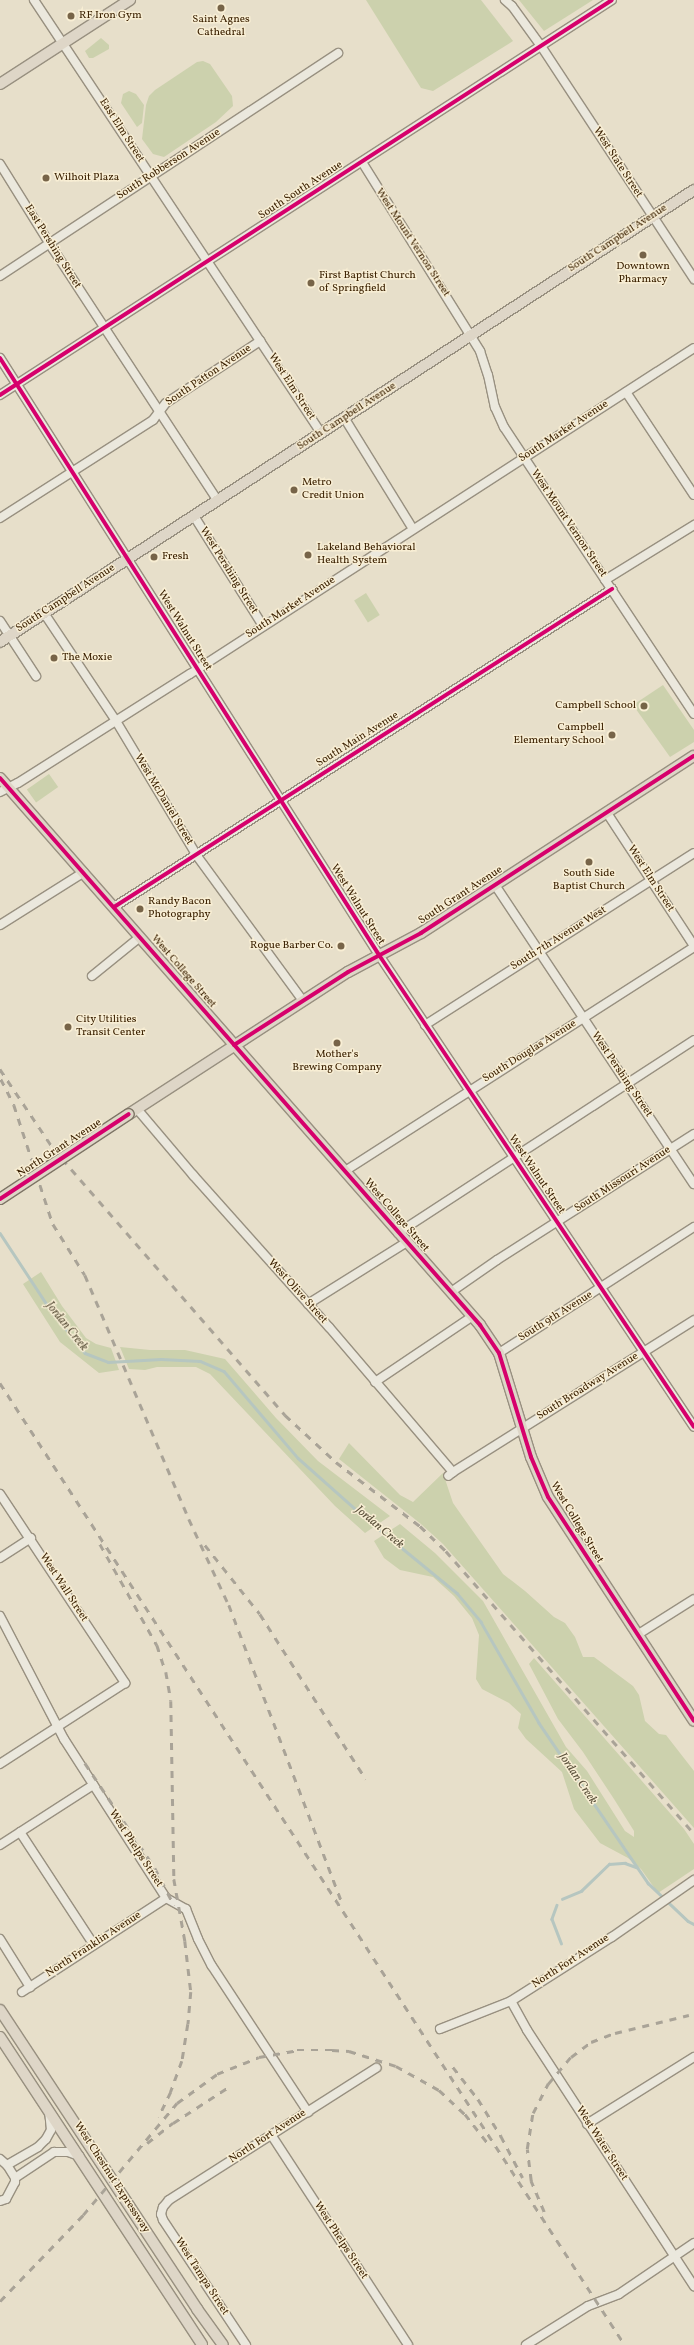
<!DOCTYPE html>
<html>
<head>
<meta charset="utf-8">
<style>
	body { margin:0 }
	#map { position:relative; width:694px; height:2345px; overflow:hidden; background:#e7dfca; font-family:Vollkorn,serif }
	div>[style] { position:absolute }
	[style*='--x'] { left:calc(var(--x)*1px); top:calc(var(--y)*1px); width:calc(var(--w)*1px); rotate:calc(var(--a)*1deg) }
	.green>* { inset:0; background:#ccd1ad; transform-origin:0 0 }
	.stream>* { height:2.5px; margin:-1.25px; padding:0 1.25px; transform-origin:1.25px; border-radius:1.25px; background:#b6c6c0 }
	.roads { filter:drop-shadow(1px 0 #989080) drop-shadow(-1px 0 #989080) drop-shadow(0 1px #989080) drop-shadow(0 -1px #989080) }
	.minor>* { height:8px; margin:-4px; padding:0 4px; transform-origin:4px; border-radius:4px; background:#ebe8dd }
	.major>* { height:10px; margin:-5px; padding:0 5px; transform-origin:5px; border-radius:5px; background:#ded6c7 }
	.rail>* { height:2.5px; margin-top:-1.25px; transform-origin:0; background:repeating-linear-gradient(90deg,#a9a397 0 7px,transparent 0 14px) }
	.bridges { filter:drop-shadow(1px 0 #7e7566) drop-shadow(-1px 0 #7e7566) drop-shadow(0 1px #7e7566) drop-shadow(0 -1px #7e7566) }
	.major-bridge>* { height:10px; margin:-5px; padding:0 5px; transform-origin:5px; border-radius:5px; background:#ded6c7 }
	.cycleway>* { height:4px; margin:-2px; padding:0 2px; transform-origin:2px; border-radius:2px; background:#d6006c }
	.dots>* { width:11px; height:11px; translate:-50% -50%; box-sizing:border-box; border:2px solid #f8eed4; border-radius:50% }
	span { translate:-50% -50%; white-space:nowrap; text-align:center; line-height:1.15; -webkit-text-stroke:3px #f8eed4; paint-order:stroke }
	.poi-label { font-size:11px; color:#3b2102 }
	.left { translate:0 -50%; text-align:left }
	.right { translate:-100% -50%; text-align:right }
	.street-label { font-size:11px; color:#3b2102 }
	.water-label { font-size:12px; color:#5a503a; font-style:italic }
</style>
</head>
<body>
<div id="map">
	<div class="green">
		<div style="clip-path:polygon(366px 0,481px 0,513px 41px,433px 91px,421px 88px)"></div>
		<div style="clip-path:polygon(519px 0,593px 0,544px 31px)"></div>
		<div style="clip-path:polygon(101px 38px,109px 45px,109px 49px,93px 58px,89px 58px,85px 51px)"></div>
		<div style="clip-path:polygon(203px 61px,210px 64px,232px 96px,233px 106px,216px 122px,164px 157px,153px 154px,142px 139px,146px 105px,149px 96px,155px 90px,197px 62px)"></div>
		<div style="clip-path:polygon(129px 91px,136px 94px,144px 105px,142px 123px,137px 127px,121px 103px,123px 94px)"></div>
		<div style="left:366px;top:593px;width:26px;height:14px;rotate:58deg"></div>
		<div style="clip-path:polygon(663px 685px,694px 730px,694px 742px,670px 757px,633px 705px)"></div>
		<div style="left:49px;top:774px;width:16px;height:27px;rotate:55deg"></div>
		<div style="clip-path:polygon(41px 1272px,62px 1306px,86px 1338px,96px 1344px,111px 1348px,119px 1370px,99px 1373px,60px 1342px,23px 1284px)"></div>
		<div style="clip-path:polygon(120px 1347px,150px 1350px,185px 1350px,225px 1359px,276px 1418px,318px 1461px,390px 1516px,365px 1533px,335px 1506px,210px 1374px,196px 1367px,157px 1367px,145px 1370px,129px 1369px)"></div>
		<div style="clip-path:polygon(349px 1443px,400px 1495px,413px 1502px,443px 1473px,453px 1503px,503px 1574px,525px 1591px,554px 1617px,565px 1623px,575px 1637px,583px 1657px,594px 1657px,633px 1686px,639px 1695px,645px 1721px,659px 1734px,666px 1735px,694px 1771px,694px 1828px,443px 1544px,421px 1524px,339px 1459px)"></div>
		<div style="clip-path:polygon(400px 1524px,435px 1553px,483px 1601px,566px 1747px,587px 1771px,625px 1831px,634px 1837px,634px 1831px,614px 1799px,583px 1752px,558px 1719px,529px 1664px,534px 1658px,684px 1829px,694px 1844px,694px 1869px,658px 1893px,641px 1869px,628px 1858px,600px 1843px,574px 1809px,562px 1772px,526px 1739px,518px 1728px,521px 1714px,509px 1703px,482px 1689px,476px 1679px,479px 1635px,472px 1618px,454px 1596px,433px 1577px,400px 1570px,384px 1558px,374px 1541px)"></div>
	</div>
	<div class="stream">
		<div style="--x:0;--y:1233;--w:91;--a:56.7"></div>
		<div style="--x:50;--y:1309;--w:56;--a:51.5"></div>
		<div style="--x:85;--y:1353;--w:25;--a:21"></div>
		<div style="--x:108;--y:1362;--w:53;--a:-3.2"></div>
		<div style="--x:161;--y:1359;--w:39;--a:3"></div>
		<div style="--x:200;--y:1361;--w:26;--a:23"></div>
		<div style="--x:224;--y:1371;--w:114;--a:49.6"></div>
		<div style="--x:298;--y:1458;--w:95;--a:41.6"></div>
		<div style="--x:369;--y:1521;--w:114;--a:39.3"></div>
		<div style="--x:457;--y:1593;--w:38;--a:50"></div>
		<div style="--x:481;--y:1622;--w:116;--a:60.1"></div>
		<div style="--x:539;--y:1723;--w:194;--a:55.7"></div>
		<div style="--x:648;--y:1883;--w:55;--a:43.5"></div>
		<div style="--x:688;--y:1921;--w:7;--a:27"></div>
		<div style="--x:562;--y:1899;--w:21;--a:-23"></div>
		<div style="--x:581;--y:1891;--w:39;--a:-44"></div>
		<div style="--x:609;--y:1864;--w:16;--a:-4"></div>
		<div style="--x:625;--y:1863;--w:12;--a:20"></div>
		<div style="--x:557;--y:1905;--w:15;--a:110"></div>
		<div style="--x:552;--y:1919;--w:26;--a:69"></div>
	</div>
	<div class="roads">
		<div class="minor">
			<div style="--x:34;--y:0;--w:519;--a:56.46"></div>
			<div style="--x:505;--y:0;--w:9;--a:41"></div>
			<div style="--x:512;--y:6;--w:49;--a:54.1"></div>
			<div style="--x:541;--y:46;--w:279;--a:56.7"></div>
			<div style="--x:362;--y:162;--w:223;--a:58"></div>
			<div style="--x:480;--y:351;--w:25;--a:72"></div>
			<div style="--x:488;--y:375;--w:33;--a:78"></div>
			<div style="--x:495;--y:407;--w:22;--a:66"></div>
			<div style="--x:504;--y:427;--w:344;--a:56.5"></div>
			<div style="--x:0;--y:164;--w:100;--a:58.1"></div>
			<div style="--x:53;--y:249;--w:301;--a:56.8"></div>
			<div style="--x:0;--y:276;--w:405;--a:-33.4"></div>
			<div style="--x:0;--y:358;--w:707;--a:57.59"></div>
			<div style="--x:379;--y:955;--w:567;--a:56.28"></div>
			<div style="--x:626;--y:392;--w:123;--a:56.6"></div>
			<div style="--x:0;--y:395;--w:728;--a:-32.84"></div>
			<div style="--x:345;--y:419;--w:129;--a:58.3"></div>
			<div style="--x:194;--y:516;--w:130;--a:57.9"></div>
			<div style="--x:0;--y:518;--w:182;--a:-32.6"></div>
			<div style="--x:153;--y:420;--w:21;--a:-53"></div>
			<div style="--x:166;--y:403;--w:113;--a:-33.4"></div>
			<div style="--x:605;--y:580;--w:105;--a:-31.7"></div>
			<div style="--x:44;--y:613;--w:130;--a:56.3"></div>
			<div style="--x:116;--y:721;--w:157;--a:59"></div>
			<div style="--x:197;--y:856;--w:180;--a:53.8"></div>
			<div style="--x:0;--y:621;--w:66;--a:56.8"></div>
			<div style="--x:0;--y:792;--w:20;--a:-27"></div>
			<div style="--x:18;--y:783;--w:204;--a:-32.4"></div>
			<div style="--x:190;--y:674;--w:600;--a:-32.9"></div>
			<div style="--x:607;--y:813;--w:159;--a:56.8"></div>
			<div style="--x:495;--y:885;--w:359;--a:56.4"></div>
			<div style="--x:114;--y:907;--w:591;--a:-32.56"></div>
			<div style="--x:0;--y:925;--w:99;--a:-32.2"></div>
			<div style="--x:92;--y:976;--w:62;--a:-39.1"></div>
			<div style="--x:425;--y:1025;--w:319;--a:-32.6"></div>
			<div style="--x:137;--y:1109;--w:87;--a:49.7"></div>
			<div style="--x:193;--y:1175;--w:204;--a:48.2"></div>
			<div style="--x:329;--y:1327;--w:191;--a:49.5"></div>
			<div style="--x:453;--y:1472;--w:6;--a:141"></div>
			<div style="--x:345;--y:1171;--w:415;--a:-32.7"></div>
			<div style="--x:398;--y:1233;--w:353;--a:-33.1"></div>
			<div style="--x:451;--y:1292;--w:56;--a:-34.8"></div>
			<div style="--x:497;--y:1260;--w:234;--a:-32.6"></div>
			<div style="--x:308;--y:1304;--w:117;--a:-32.1"></div>
			<div style="--x:499;--y:1353;--w:232;--a:-32.9"></div>
			<div style="--x:375;--y:1382;--w:118;--a:-34"></div>
			<div style="--x:453;--y:1472;--w:285;--a:-32.2"></div>
			<div style="--x:0;--y:1494;--w:227;--a:56.5"></div>
			<div style="--x:125;--y:1683;--w:149;--a:147.1"></div>
			<div style="--x:0;--y:1558;--w:37;--a:-33"></div>
			<div style="--x:0;--y:1616;--w:139;--a:62.5"></div>
			<div style="--x:64;--y:1739;--w:189;--a:57.3"></div>
			<div style="--x:166;--y:1898;--w:23;--a:29"></div>
			<div style="--x:186;--y:1909;--w:32;--a:68"></div>
			<div style="--x:198;--y:1939;--w:30;--a:63"></div>
			<div style="--x:212;--y:1966;--w:175;--a:56.7"></div>
			<div style="--x:637;--y:1635;--w:67;--a:-32.3"></div>
			<div style="--x:20;--y:1832;--w:135;--a:56.8"></div>
			<div style="--x:0;--y:1845;--w:111;--a:-32.8"></div>
			<div style="--x:0;--y:1939;--w:57;--a:58"></div>
			<div style="--x:22;--y:1992;--w:172;--a:-33.1"></div>
			<div style="--x:511;--y:2001;--w:33;--a:61"></div>
			<div style="--x:527;--y:2030;--w:306;--a:56.9"></div>
			<div style="--x:440;--y:2029;--w:76;--a:-21.5"></div>
			<div style="--x:511;--y:2001;--w:120;--a:-32.4"></div>
			<div style="--x:612;--y:1937;--w:100;--a:-34.8"></div>
			<div style="--x:587;--y:2124;--w:126;--a:-32.1"></div>
			<div style="--x:272;--y:2136;--w:249;--a:56.9"></div>
			<div style="--x:0;--y:2159;--w:9;--a:41"></div>
			<div style="--x:7;--y:2165;--w:15;--a:58"></div>
			<div style="--x:15;--y:2178;--w:4;--a:90"></div>
			<div style="--x:15;--y:2182;--w:19;--a:118"></div>
			<div style="--x:6;--y:2199;--w:6;--a:162"></div>
			<div style="--x:7;--y:2165;--w:36;--a:-30"></div>
			<div style="--x:38;--y:2147;--w:11;--a:-45"></div>
			<div style="--x:46;--y:2139;--w:10;--a:-61"></div>
			<div style="--x:51;--y:2130;--w:18;--a:-96"></div>
			<div style="--x:15;--y:2178;--w:47;--a:-33.7"></div>
			<div style="--x:54;--y:2152;--w:14;--a:0"></div>
			<div style="--x:68;--y:2152;--w:12;--a:20"></div>
			<div style="--x:246;--y:2345;--w:150;--a:-123.6"></div>
			<div style="--x:163;--y:2220;--w:6;--a:-108"></div>
			<div style="--x:161;--y:2214;--w:7;--a:-74"></div>
			<div style="--x:163;--y:2207;--w:9;--a:-49"></div>
			<div style="--x:169;--y:2200;--w:246;--a:-32.5"></div>
			<div style="--x:526;--y:2345;--w:73;--a:-32.2"></div>
			<div style="--x:588;--y:2306;--w:33;--a:-21"></div>
			<div style="--x:619;--y:2294;--w:91;--a:-34.2"></div>
		</div>
		<div class="major">
			<div style="--x:0;--y:84;--w:155;--a:-32.9"></div>
			<div style="--x:0;--y:642;--w:828;--a:-33.08"></div>
			<div style="--x:0;--y:778;--w:728;--a:48.73"></div>
			<div style="--x:480;--y:1325;--w:34;--a:56"></div>
			<div style="--x:499;--y:1353;--w:109;--a:72.9"></div>
			<div style="--x:531;--y:1457;--w:43;--a:67"></div>
			<div style="--x:548;--y:1497;--w:267;--a:56.9"></div>
			<div style="--x:129;--y:1114;--w:261;--a:-33"></div>
			<div style="--x:348;--y:972;--w:83;--a:-28.1"></div>
			<div style="--x:421;--y:933;--w:325;--a:-33"></div>
			<div style="--x:0;--y:2010;--w:358;--a:56.6"></div>
			<div style="--x:197;--y:2309;--w:44;--a:54.2"></div>
			<div style="--x:0;--y:2037;--w:368;--a:56.7"></div>
		</div>
	</div>
	<div class="rail">
		<div style="--x:0;--y:1069;--w:95;--a:56.1"></div>
		<div style="--x:53;--y:1148;--w:354;--a:49"></div>
		<div style="--x:285;--y:1415;--w:69;--a:42.7"></div>
		<div style="--x:336;--y:1462;--w:106;--a:37.3"></div>
		<div style="--x:420;--y:1526;--w:36;--a:44"></div>
		<div style="--x:446;--y:1551;--w:376;--a:48.7"></div>
		<div style="--x:1;--y:1079;--w:29;--a:63"></div>
		<div style="--x:14;--y:1105;--w:125;--a:71.9"></div>
		<div style="--x:53;--y:1224;--w:60;--a:57.9"></div>
		<div style="--x:85;--y:1275;--w:265;--a:66.9"></div>
		<div style="--x:189;--y:1519;--w:95;--a:65.1"></div>
		<div style="--x:229;--y:1605;--w:318;--a:69.2"></div>
		<div style="--x:0;--y:1383;--w:1147;--a:56.99"></div>
		<div style="--x:100;--y:1544;--w:116;--a:60.6"></div>
		<div style="--x:157;--y:1645;--w:28;--a:72"></div>
		<div style="--x:166;--y:1672;--w:29;--a:80"></div>
		<div style="--x:171;--y:1701;--w:178;--a:89"></div>
		<div style="--x:174;--y:1879;--w:63;--a:79.9"></div>
		<div style="--x:185;--y:1941;--w:51;--a:83.3"></div>
		<div style="--x:191;--y:1992;--w:32;--a:95"></div>
		<div style="--x:188;--y:2024;--w:37;--a:99"></div>
		<div style="--x:182;--y:2061;--w:33;--a:110"></div>
		<div style="--x:171;--y:2092;--w:28;--a:116"></div>
		<div style="--x:205;--y:1545;--w:88;--a:51.4"></div>
		<div style="--x:260;--y:1614;--w:196;--a:57.3"></div>
		<div style="--x:85;--y:1763;--w:126;--a:56.3"></div>
		<div style="--x:155;--y:1868;--w:42;--a:62.8"></div>
		<div style="--x:453;--y:2067;--w:41;--a:52"></div>
		<div style="--x:478;--y:2099;--w:44;--a:58.1"></div>
		<div style="--x:501;--y:2136;--w:47;--a:62.4"></div>
		<div style="--x:147;--y:2143;--w:33;--a:-38"></div>
		<div style="--x:173;--y:2123;--w:68;--a:-33"></div>
		<div style="--x:544;--y:2212;--w:34;--a:-113"></div>
		<div style="--x:531;--y:2181;--w:32;--a:-97"></div>
		<div style="--x:527;--y:2149;--w:36;--a:-81"></div>
		<div style="--x:533;--y:2113;--w:33;--a:-63"></div>
		<div style="--x:548;--y:2084;--w:35;--a:-50"></div>
		<div style="--x:571;--y:2057;--w:25;--a:-37"></div>
		<div style="--x:591;--y:2042;--w:26;--a:-21"></div>
		<div style="--x:615;--y:2033;--w:76;--a:-13.7"></div>
		<div style="--x:0;--y:2301;--w:120;--a:-46"></div>
		<div style="--x:83;--y:2215;--w:146;--a:-50"></div>
		<div style="--x:177;--y:2103;--w:49;--a:-35.9"></div>
		<div style="--x:217;--y:2074;--w:45;--a:-22"></div>
		<div style="--x:259;--y:2057;--w:39;--a:-10"></div>
		<div style="--x:297;--y:2050;--w:35;--a:0"></div>
		<div style="--x:332;--y:2050;--w:17;--a:3"></div>
		<div style="--x:349;--y:2051;--w:49;--a:17.7"></div>
		<div style="--x:396;--y:2066;--w:49;--a:29.2"></div>
		<div style="--x:439;--y:2090;--w:35;--a:43"></div>
		<div style="--x:465;--y:2114;--w:41;--a:52"></div>
	</div>
	<div class="bridges">
		<div class="major-bridge">
			<div style="--x:0;--y:1199;--w:154;--a:-33.4"></div>
		</div>
	</div>
	<div class="cycleway">
		<div style="--x:0;--y:358;--w:707;--a:57.59"></div>
		<div style="--x:379;--y:955;--w:567;--a:56.28"></div>
		<div style="--x:0;--y:395;--w:728;--a:-32.84"></div>
		<div style="--x:0;--y:778;--w:728;--a:48.73"></div>
		<div style="--x:480;--y:1325;--w:34;--a:56"></div>
		<div style="--x:499;--y:1353;--w:109;--a:72.9"></div>
		<div style="--x:531;--y:1457;--w:43;--a:67"></div>
		<div style="--x:548;--y:1497;--w:267;--a:56.9"></div>
		<div style="--x:114;--y:907;--w:591;--a:-32.56"></div>
		<div style="--x:234;--y:1045;--w:135;--a:-32.6"></div>
		<div style="--x:348;--y:972;--w:83;--a:-28.1"></div>
		<div style="--x:421;--y:933;--w:325;--a:-33"></div>
		<div style="--x:0;--y:1199;--w:154;--a:-33.4"></div>
	</div>
	<div class="dots">
		<div style="left:221px;top:8px;background:#776448"></div>
		<div style="left:71px;top:16px;background:#776448"></div>
		<div style="left:46px;top:178px;background:#776448"></div>
		<div style="left:643px;top:255px;background:#776448"></div>
		<div style="left:311px;top:283px;background:#776448"></div>
		<div style="left:294px;top:490px;background:#776448"></div>
		<div style="left:308px;top:555px;background:#776448"></div>
		<div style="left:154px;top:557px;background:#776448"></div>
		<div style="left:54px;top:658px;background:#776448"></div>
		<div style="left:644px;top:706px;background:#776448"></div>
		<div style="left:612px;top:735px;background:#776448"></div>
		<div style="left:589px;top:862px;background:#776448"></div>
		<div style="left:140px;top:909px;background:#776448"></div>
		<div style="left:341px;top:946px;background:#776448"></div>
		<div style="left:68px;top:1027px;background:#776448"></div>
		<div style="left:337px;top:1043px;background:#776448"></div>
	</div>
	<div class="poi-label">
		<span class="left" style="left:79px;top:16px">RF Iron Gym</span>
		<span style="left:221px;top:27px">Saint Agnes<br>Cathedral</span>
		<span class="left" style="left:54px;top:178px">Wilhoit Plaza</span>
		<span style="left:643px;top:274px">Downtown<br>Pharmacy</span>
		<span class="left" style="left:319px;top:283px">First Baptist Church<br>of Springfield</span>
		<span class="left" style="left:302px;top:490px">Metro<br>Credit Union</span>
		<span class="left" style="left:317px;top:555px">Lakeland Behavioral<br>Health System</span>
		<span class="left" style="left:162px;top:557px">Fresh</span>
		<span class="left" style="left:62px;top:658px">The Moxie</span>
		<span class="right" style="left:636px;top:706px">Campbell School</span>
		<span class="right" style="left:604px;top:735px">Campbell<br>Elementary School</span>
		<span style="left:589px;top:881px">South Side<br>Baptist Church</span>
		<span class="left" style="left:148px;top:909px">Randy Bacon<br>Photography</span>
		<span class="right" style="left:333px;top:946px">Rogue Barber Co.</span>
		<span class="left" style="left:76px;top:1027px">City Utilities<br>Transit Center</span>
		<span style="left:337px;top:1062px">Mother's<br>Brewing Company</span>
	</div>
	<div class="street-label">
		<span style="left:121px;top:131px;rotate:57deg">East Elm Street</span>
		<span style="left:617px;top:163px;rotate:57deg">West State Street</span>
		<span style="left:169px;top:165px;rotate:-33deg">South Robberson Avenue</span>
		<span style="left:301px;top:191px;rotate:-33deg">South South Avenue</span>
		<span style="left:618px;top:239px;rotate:-33deg">South Campbell Avenue</span>
		<span style="left:412px;top:243px;rotate:57deg">West Mount Vernon Street</span>
		<span style="left:52px;top:247px;rotate:58deg">East Pershing Street</span>
		<span style="left:209px;top:376px;rotate:-34deg">South Patton Avenue</span>
		<span style="left:291px;top:387px;rotate:57deg">West Elm Street</span>
		<span style="left:347px;top:417px;rotate:-33deg">South Campbell Avenue</span>
		<span style="left:564px;top:432px;rotate:-33deg">South Market Avenue</span>
		<span style="left:568px;top:524px;rotate:56deg">West Mount Vernon Street</span>
		<span style="left:228px;top:571px;rotate:58deg">West Pershing Street</span>
		<span style="left:66px;top:599px;rotate:-33deg">South Campbell Avenue</span>
		<span style="left:291px;top:608px;rotate:-33deg">South Market Avenue</span>
		<span style="left:184px;top:631px;rotate:58deg">West Walnut Street</span>
		<span style="left:358px;top:740px;rotate:-32deg">South Main Avenue</span>
		<span style="left:163px;top:800px;rotate:59deg">West McDaniel Street</span>
		<span style="left:650px;top:879px;rotate:57deg">West Elm Street</span>
		<span style="left:461px;top:896px;rotate:-33deg">South Grant Avenue</span>
		<span style="left:357px;top:905px;rotate:58deg">West Walnut Street</span>
		<span style="left:559px;top:939px;rotate:-32deg">South 7th Avenue West</span>
		<span style="left:183px;top:972px;rotate:49deg">West College Street</span>
		<span style="left:530px;top:1052px;rotate:-32deg">South Douglas Avenue</span>
		<span style="left:621px;top:1075px;rotate:56deg">West Pershing Street</span>
		<span style="left:60px;top:1149px;rotate:-33deg">North Grant Avenue</span>
		<span style="left:536px;top:1175px;rotate:56deg">West Walnut Street</span>
		<span style="left:623px;top:1180px;rotate:-33deg">South Missouri Avenue</span>
		<span style="left:396px;top:1216px;rotate:49deg">West College Street</span>
		<span style="left:297px;top:1292px;rotate:48deg">West Olive Street</span>
		<span style="left:556px;top:1317px;rotate:-32deg">South 9th Avenue</span>
		<span style="left:588px;top:1387px;rotate:-32deg">South Broadway Avenue</span>
		<span style="left:576px;top:1523px;rotate:59deg">West College Street</span>
		<span style="left:63px;top:1588px;rotate:57deg">West Wall Street</span>
		<span style="left:135px;top:1849px;rotate:57deg">West Phelps Street</span>
		<span style="left:94px;top:1945px;rotate:-33deg">North Franklin Avenue</span>
		<span style="left:571px;top:1962px;rotate:-33deg">North Fort Avenue</span>
		<span style="left:268px;top:2137px;rotate:-33deg">North Fort Avenue</span>
		<span style="left:601px;top:2144px;rotate:57deg">West Water Street</span>
		<span style="left:111px;top:2178px;rotate:57deg">West Chestnut Expressway</span>
		<span style="left:340px;top:2241px;rotate:57deg">West Phelps Street</span>
		<span style="left:201px;top:2277px;rotate:57deg">West Tampa Street</span>
	</div>
	<div class="water-label">
		<span style="left:66px;top:1327px;rotate:51deg">Jordan Creek</span>
		<span style="left:379px;top:1528px;rotate:40deg">Jordan Creek</span>
		<span style="left:577px;top:1779px;rotate:56deg">Jordan Creek</span>
	</div>
</div>
</body>
</html>
